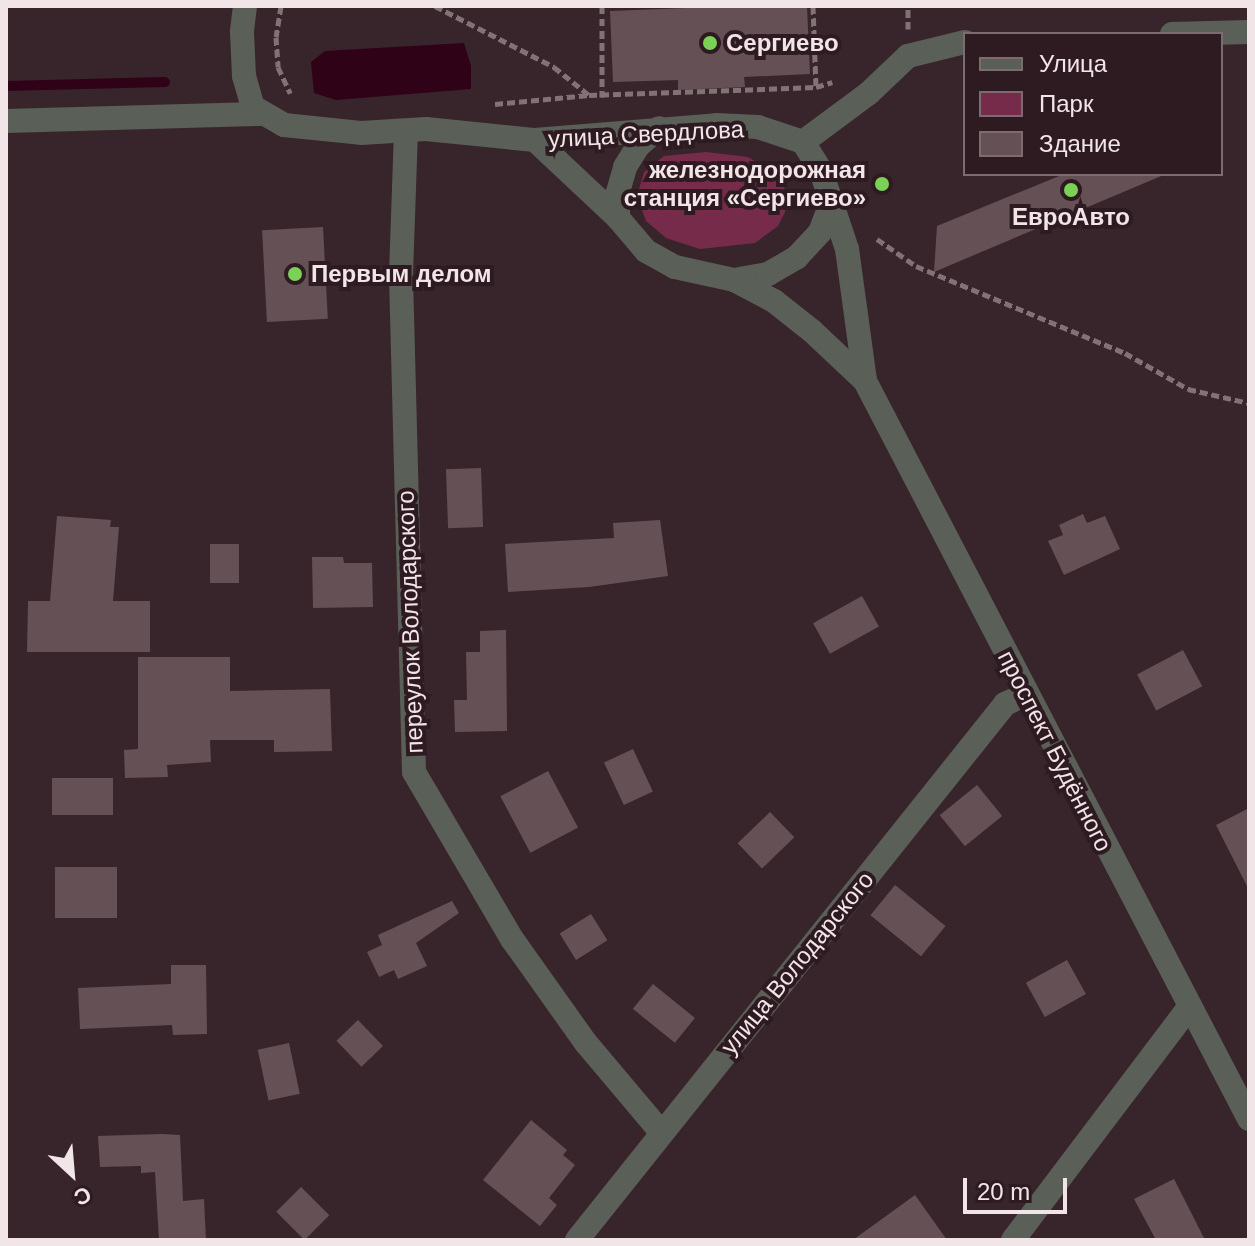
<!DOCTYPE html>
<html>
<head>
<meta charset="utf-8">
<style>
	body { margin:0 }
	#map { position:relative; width:1255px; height:1246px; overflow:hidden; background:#38252b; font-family:Arial,sans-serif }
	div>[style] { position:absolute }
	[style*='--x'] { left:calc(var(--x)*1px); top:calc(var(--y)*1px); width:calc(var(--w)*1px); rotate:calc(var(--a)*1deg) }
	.green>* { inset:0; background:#772b4a }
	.water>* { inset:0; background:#2f0217 }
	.stream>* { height:10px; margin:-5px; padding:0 5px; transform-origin:5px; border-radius:5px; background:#2f0217 }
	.building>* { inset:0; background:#655056; transform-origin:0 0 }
	.path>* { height:5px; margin-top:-2.5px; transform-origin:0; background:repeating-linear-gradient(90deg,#827176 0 8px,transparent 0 12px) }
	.minor>* { height:24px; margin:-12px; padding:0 12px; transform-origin:12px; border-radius:12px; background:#5a5f58 }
	.dots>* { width:22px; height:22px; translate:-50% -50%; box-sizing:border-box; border:4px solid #2e1b22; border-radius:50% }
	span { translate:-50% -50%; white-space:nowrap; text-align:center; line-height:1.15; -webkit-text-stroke:8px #2e1b22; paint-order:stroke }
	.poi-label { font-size:24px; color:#f2e5e8; font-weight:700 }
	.left { translate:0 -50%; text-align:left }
	.right { translate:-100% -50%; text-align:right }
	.street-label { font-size:24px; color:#f2e5e8 }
	.frame { position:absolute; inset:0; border:8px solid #f2e5e8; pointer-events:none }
	.legend { position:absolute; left:963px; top:32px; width:260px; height:144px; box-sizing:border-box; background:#2e1b22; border:2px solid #7c6c71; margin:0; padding:10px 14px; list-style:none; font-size:24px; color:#f2e5e8 }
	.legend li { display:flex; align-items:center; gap:16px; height:40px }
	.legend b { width:40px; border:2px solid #7c6c71 }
	.north { position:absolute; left:32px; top:1134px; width:80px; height:80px; -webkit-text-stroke:6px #2e1b22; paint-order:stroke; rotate:154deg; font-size:22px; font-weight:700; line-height:32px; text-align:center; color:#f2e5e8 }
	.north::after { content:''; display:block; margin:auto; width:28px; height:36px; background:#f2e5e8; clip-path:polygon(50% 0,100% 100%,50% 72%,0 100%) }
	.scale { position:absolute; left:963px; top:1178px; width:104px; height:36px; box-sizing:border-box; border:4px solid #f2e5e8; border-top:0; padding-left:10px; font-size:24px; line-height:28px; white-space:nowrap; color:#f2e5e8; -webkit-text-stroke:6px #2e1b22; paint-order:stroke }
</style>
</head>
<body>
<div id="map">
	<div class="green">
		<div style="clip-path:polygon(706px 152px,748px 157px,770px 170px,785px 189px,785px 212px,778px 226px,755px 243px,700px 249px,666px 238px,646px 221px,637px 196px,644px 172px,664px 156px)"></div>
	</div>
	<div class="water">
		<div style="clip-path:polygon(464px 43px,471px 66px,471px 89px,336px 100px,314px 93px,311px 62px,325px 51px)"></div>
	</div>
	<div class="stream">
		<div style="--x:6;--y:86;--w:159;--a:-1.4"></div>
	</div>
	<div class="building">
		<div style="clip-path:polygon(738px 6px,807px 6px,810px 74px,744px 77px,745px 87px,678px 90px,678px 80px,613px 82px,610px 11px)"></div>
		<div style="clip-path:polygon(1064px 174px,1166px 174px,934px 272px,937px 226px)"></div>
		<div style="left:323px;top:227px;width:92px;height:61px;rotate:87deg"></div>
		<div style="left:481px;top:468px;width:59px;height:35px;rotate:88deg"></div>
		<div style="clip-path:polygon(1083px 514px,1087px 523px,1105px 516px,1120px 549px,1064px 575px,1048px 541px,1063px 535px,1059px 525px)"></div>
		<div style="clip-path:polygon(57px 516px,111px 520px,110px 527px,119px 527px,113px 601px,150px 601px,150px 652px,27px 652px,28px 601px,50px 601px)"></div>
		<div style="clip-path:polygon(660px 520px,668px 576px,589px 587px,508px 592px,505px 544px,614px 538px,613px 523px)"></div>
		<div style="left:210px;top:544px;width:29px;height:39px"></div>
		<div style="clip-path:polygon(312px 557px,343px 557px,344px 563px,372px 563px,373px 607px,313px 608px)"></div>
		<div style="left:862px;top:596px;width:35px;height:56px;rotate:61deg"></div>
		<div style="clip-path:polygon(506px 630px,507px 731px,455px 732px,454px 700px,467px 700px,466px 652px,480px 652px,480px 631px)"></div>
		<div style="left:1183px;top:650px;width:41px;height:52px;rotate:62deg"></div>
		<div style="clip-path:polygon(138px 657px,230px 657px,230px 691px,330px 689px,332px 751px,274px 752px,274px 740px,210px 740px,211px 762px,167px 765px,168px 777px,125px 778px,124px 750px,138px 749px)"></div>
		<div style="left:633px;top:749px;width:47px;height:32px;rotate:65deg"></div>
		<div style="left:548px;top:771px;width:64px;height:54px;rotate:62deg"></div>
		<div style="left:52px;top:778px;width:61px;height:37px"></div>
		<div style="left:977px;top:785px;width:40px;height:48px;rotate:51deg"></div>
		<div style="clip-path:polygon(1249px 808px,1249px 890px,1216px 825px)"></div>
		<div style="left:770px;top:812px;width:35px;height:45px;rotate:46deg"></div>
		<div style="left:117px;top:867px;width:51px;height:62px;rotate:90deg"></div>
		<div style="left:895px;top:885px;width:65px;height:39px;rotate:39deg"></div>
		<div style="clip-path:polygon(452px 901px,459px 913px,416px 943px,427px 966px,398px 979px,394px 970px,379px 977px,367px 952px,382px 945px,378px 935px)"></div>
		<div style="left:591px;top:914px;width:31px;height:37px;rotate:58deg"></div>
		<div style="left:1067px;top:960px;width:39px;height:47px;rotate:61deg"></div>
		<div style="clip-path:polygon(171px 965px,206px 965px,207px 1034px,173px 1035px,172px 1025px,80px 1029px,78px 988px,171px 984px)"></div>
		<div style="left:653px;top:984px;width:54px;height:32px;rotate:39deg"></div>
		<div style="left:358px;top:1020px;width:36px;height:30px;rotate:46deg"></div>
		<div style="left:289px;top:1043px;width:52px;height:32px;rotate:78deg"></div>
		<div style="clip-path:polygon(531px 1120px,567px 1150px,563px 1155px,575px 1165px,549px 1198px,557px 1205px,540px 1226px,483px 1180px)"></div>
		<div style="clip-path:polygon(162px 1134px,180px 1135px,183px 1201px,204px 1199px,206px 1240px,159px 1240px,155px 1172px,141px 1173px,141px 1166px,100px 1167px,98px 1136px)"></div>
		<div style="clip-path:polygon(1174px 1179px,1205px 1240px,1156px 1240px,1134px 1199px)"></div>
		<div style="left:301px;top:1187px;width:40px;height:35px;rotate:45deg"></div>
		<div style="clip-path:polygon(915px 1195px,947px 1240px,853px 1240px)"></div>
	</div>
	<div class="path">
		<div style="--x:281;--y:6;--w:31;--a:99"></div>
		<div style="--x:276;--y:37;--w:30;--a:86"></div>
		<div style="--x:278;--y:67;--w:29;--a:65"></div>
		<div style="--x:435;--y:6;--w:134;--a:27.1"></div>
		<div style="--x:554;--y:67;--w:45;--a:38.7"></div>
		<div style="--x:602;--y:6;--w:91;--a:90"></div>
		<div style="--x:813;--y:6;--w:81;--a:87.9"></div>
		<div style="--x:908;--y:29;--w:23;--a:-90"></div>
		<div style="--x:495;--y:104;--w:94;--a:-5.5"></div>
		<div style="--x:589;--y:95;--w:227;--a:-2"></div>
		<div style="--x:816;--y:87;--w:17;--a:-17"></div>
		<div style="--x:877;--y:239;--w:47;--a:34.7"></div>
		<div style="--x:916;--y:266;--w:226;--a:22.6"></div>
		<div style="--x:1125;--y:353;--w:73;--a:29.7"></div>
		<div style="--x:1188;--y:389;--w:63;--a:12.9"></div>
	</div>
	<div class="minor">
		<div style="--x:245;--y:6;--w:26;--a:97"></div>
		<div style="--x:242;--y:32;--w:44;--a:87.4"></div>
		<div style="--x:244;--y:76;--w:32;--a:74"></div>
		<div style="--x:253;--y:107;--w:36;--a:30"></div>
		<div style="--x:284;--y:125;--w:77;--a:5.9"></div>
		<div style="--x:361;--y:133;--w:65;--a:-3.5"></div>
		<div style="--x:426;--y:129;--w:110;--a:5.8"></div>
		<div style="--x:535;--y:140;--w:182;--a:-4.7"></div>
		<div style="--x:716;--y:125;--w:42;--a:2.7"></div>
		<div style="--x:758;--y:127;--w:47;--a:18.4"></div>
		<div style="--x:1172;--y:34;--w:77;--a:-1.5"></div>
		<div style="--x:6;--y:121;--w:253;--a:-1.6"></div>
		<div style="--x:406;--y:131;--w:145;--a:92"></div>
		<div style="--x:401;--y:276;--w:496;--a:88.5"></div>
		<div style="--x:414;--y:772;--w:194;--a:59.6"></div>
		<div style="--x:512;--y:939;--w:128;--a:54.6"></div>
		<div style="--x:586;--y:1043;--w:116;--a:49.9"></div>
		<div style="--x:535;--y:140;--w:114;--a:43.2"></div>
		<div style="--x:618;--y:218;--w:43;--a:49.7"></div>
		<div style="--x:646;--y:251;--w:33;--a:29"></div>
		<div style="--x:675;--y:267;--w:60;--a:12.4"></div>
		<div style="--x:734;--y:280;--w:45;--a:27.7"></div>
		<div style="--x:774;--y:301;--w:48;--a:38.3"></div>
		<div style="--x:812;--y:331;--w:73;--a:43.3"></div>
		<div style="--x:865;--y:381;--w:832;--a:62.51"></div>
		<div style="--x:803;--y:142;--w:34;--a:58"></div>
		<div style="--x:821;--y:171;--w:82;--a:71.6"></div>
		<div style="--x:847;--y:249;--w:133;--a:82.2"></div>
		<div style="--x:803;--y:142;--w:82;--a:-36.6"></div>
		<div style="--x:869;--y:93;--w:54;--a:-43.5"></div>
		<div style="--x:908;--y:56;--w:59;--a:-13.8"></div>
		<div style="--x:618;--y:218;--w:26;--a:-90"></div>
		<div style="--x:618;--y:192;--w:26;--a:-74"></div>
		<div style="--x:625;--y:167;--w:26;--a:-58"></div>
		<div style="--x:639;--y:145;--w:26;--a:-40"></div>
		<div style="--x:734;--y:280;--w:35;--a:-10"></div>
		<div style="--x:768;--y:274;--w:34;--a:-30"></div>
		<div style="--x:797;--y:257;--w:34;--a:-47"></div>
		<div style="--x:820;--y:232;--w:33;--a:-69"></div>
		<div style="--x:577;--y:1240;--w:686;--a:-51.39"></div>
		<div style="--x:1005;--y:704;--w:23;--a:-25"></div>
		<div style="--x:1013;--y:1240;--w:292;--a:-52.9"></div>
	</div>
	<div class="dots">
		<div style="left:710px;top:43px;background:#7ad156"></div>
		<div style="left:882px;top:184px;background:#7ad156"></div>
		<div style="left:1071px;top:190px;background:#7ad156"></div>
		<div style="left:295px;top:274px;background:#7ad156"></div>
	</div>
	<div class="poi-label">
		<span class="left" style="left:726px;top:43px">Сергиево</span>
		<span class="right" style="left:866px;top:184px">железнодорожная<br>станция «Сергиево»</span>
		<span style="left:1071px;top:217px">ЕвроАвто</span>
		<span class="left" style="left:311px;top:274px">Первым делом</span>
	</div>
	<div class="street-label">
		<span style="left:646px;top:134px;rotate:-3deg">улица Свердлова</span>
		<span style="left:410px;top:622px;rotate:-92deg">переулок Володарского</span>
		<span style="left:1055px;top:751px;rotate:63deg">проспект Будённого</span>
		<span style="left:797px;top:963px;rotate:-51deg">улица Володарского</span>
	</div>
	<div class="frame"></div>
	<ul class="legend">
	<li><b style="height:10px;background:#5a5f58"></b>Улица</li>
	<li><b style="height:22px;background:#772b4a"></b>Парк</li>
	<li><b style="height:22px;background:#655056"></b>Здание</li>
	</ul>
	<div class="north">С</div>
	<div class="scale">20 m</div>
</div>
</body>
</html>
